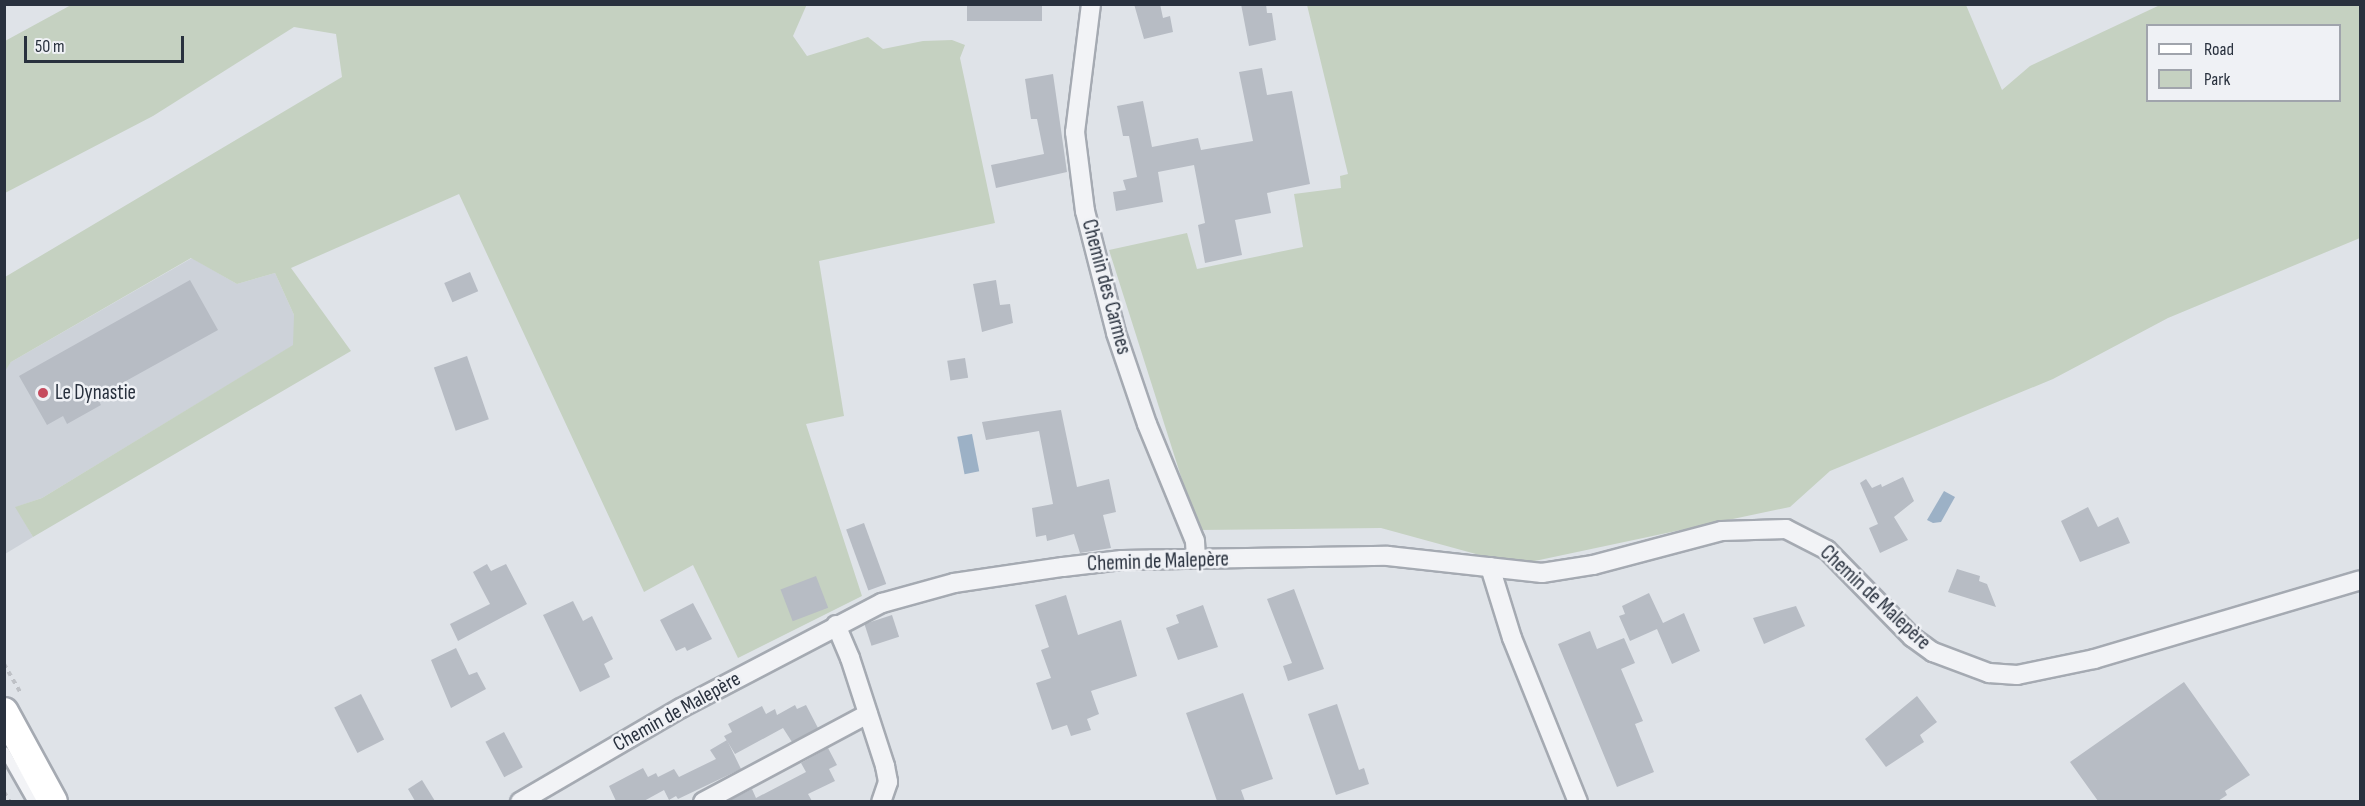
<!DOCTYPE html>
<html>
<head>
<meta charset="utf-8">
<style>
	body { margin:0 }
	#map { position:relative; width:2365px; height:806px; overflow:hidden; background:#dfe3e8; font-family:"Sofia Sans Condensed",sans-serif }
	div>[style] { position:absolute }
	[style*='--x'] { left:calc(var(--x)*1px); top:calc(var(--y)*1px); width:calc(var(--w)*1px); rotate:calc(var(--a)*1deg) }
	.built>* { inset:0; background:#cdd2d9 }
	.green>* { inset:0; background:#c5d1c1 }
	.water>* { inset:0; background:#9cb1c6; transform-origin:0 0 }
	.building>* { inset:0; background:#b7bcc4; transform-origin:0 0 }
	.path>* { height:4px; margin-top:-2px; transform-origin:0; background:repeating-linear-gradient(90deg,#bec1c6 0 4.5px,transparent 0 9px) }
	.roads { filter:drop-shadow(2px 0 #a5aab2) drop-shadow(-2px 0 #a5aab2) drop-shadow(0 2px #a5aab2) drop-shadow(0 -2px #a5aab2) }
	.service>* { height:9px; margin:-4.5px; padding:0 4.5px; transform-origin:4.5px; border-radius:4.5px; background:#f2f3f6 }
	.minor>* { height:18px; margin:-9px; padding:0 9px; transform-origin:9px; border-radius:9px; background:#f2f3f6 }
	.primary>* { height:28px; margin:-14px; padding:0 14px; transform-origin:14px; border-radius:14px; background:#fff }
	.dots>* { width:16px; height:16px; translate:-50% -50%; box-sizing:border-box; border:3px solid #eff1f5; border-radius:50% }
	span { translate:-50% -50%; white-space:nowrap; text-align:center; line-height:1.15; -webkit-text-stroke:5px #eff1f5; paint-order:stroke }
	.street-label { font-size:21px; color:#29313e }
	.poi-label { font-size:21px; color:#29313e }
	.left { translate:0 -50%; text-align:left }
	.frame { position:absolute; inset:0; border:6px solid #29313e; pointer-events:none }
	.legend { position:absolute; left:2146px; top:24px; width:195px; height:78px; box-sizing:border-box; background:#eff1f5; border:2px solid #a0a4ac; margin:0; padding:8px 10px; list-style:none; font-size:18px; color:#29313e }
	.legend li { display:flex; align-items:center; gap:12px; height:30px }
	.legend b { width:30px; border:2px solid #a0a4ac }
	.scale { position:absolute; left:24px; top:36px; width:160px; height:27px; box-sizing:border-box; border:3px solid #29313e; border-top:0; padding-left:8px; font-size:18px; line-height:21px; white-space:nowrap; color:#29313e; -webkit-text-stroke:4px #eff1f5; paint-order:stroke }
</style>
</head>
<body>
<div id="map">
	<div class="built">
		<div style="clip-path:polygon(192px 258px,237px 284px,275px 273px,294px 315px,294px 345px,42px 498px,16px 507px,33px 537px,5px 554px,4px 371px,11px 362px)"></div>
	</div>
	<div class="green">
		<div style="clip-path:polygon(807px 4px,793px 36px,807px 56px,868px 37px,883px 49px,923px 41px,952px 40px,965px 45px,960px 58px,995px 223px,819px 261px,844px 416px,806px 424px,862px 596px,738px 658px,693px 565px,644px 592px,459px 194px,291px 268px,351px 351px,33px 537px,15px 507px,42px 498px,293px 345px,294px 315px,275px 273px,237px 284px,191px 258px,11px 362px,5px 371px,5px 277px,342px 77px,336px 34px,294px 27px,153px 116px,5px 193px,5px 41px,71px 5px)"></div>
		<div style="clip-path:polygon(evenodd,1307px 5px,1966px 5px,2002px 90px,2030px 66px,2160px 5px,2360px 5px,2360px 238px,2168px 318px,2053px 379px,1830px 471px,1790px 507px,1516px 565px,1381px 528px,1198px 530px,1109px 250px,1187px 233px,1197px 269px,1303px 247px,1294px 194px,1341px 188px,1340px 176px,1348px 174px,1307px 5px,2148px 26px,2340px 26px,2340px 100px,2148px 100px,2148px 26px)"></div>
	</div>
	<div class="water">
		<div style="left:972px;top:434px;width:38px;height:15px;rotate:79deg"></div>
		<div style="clip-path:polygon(1944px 491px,1955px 497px,1941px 522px,1933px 523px,1927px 520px)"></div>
	</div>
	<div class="building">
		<div style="left:967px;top:4px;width:75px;height:17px"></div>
		<div style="clip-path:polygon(1134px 4px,1160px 4px,1163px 18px,1170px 16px,1173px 32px,1144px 39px)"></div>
		<div style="clip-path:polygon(1241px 4px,1266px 4px,1267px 13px,1272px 13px,1276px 40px,1249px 46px)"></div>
		<div style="clip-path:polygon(1262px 68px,1267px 95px,1292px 91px,1310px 184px,1267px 193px,1271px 213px,1235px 220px,1242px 255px,1205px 263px,1198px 225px,1205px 223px,1194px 165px,1158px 172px,1163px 202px,1116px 211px,1113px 192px,1126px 190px,1123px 180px,1137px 177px,1129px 136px,1123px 136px,1117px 106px,1143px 101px,1152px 147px,1198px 138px,1201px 150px,1253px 141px,1239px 72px)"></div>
		<div style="clip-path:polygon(1053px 74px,1067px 172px,996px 188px,991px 165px,1044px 154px,1037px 119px,1031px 119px,1025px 79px)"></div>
		<div style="left:470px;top:272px;width:21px;height:28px;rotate:67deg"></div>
		<div style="clip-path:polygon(190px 280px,218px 330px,97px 397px,101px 405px,67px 424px,63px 416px,47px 425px,19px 376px)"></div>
		<div style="clip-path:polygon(996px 280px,1000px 305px,1010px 304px,1013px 323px,982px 332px,973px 284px)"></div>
		<div style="left:467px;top:356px;width:67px;height:35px;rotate:71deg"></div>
		<div style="left:965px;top:358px;width:20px;height:18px;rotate:81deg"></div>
		<div style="clip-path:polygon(1061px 410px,1077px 487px,1109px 479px,1116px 512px,1103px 515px,1111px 548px,1080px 553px,1074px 534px,1047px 541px,1046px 535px,1036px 537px,1032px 508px,1053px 504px,1039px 431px,986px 440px,982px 422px)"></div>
		<div style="clip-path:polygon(1903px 477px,1914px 501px,1894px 517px,1908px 540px,1880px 553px,1869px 528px,1878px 524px,1860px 483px,1866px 479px,1872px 488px,1881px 484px,1882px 487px)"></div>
		<div style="clip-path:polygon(2088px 507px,2098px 527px,2118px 517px,2130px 543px,2080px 562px,2061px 521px)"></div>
		<div style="left:864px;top:523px;width:65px;height:19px;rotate:70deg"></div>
		<div style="clip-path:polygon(487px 564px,491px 571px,506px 564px,527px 604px,458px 641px,450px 624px,490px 604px,473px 572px)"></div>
		<div style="clip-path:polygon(1957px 569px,1980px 576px,1979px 581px,1987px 584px,1996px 607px,1948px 592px)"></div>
		<div style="left:816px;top:576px;width:34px;height:38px;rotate:69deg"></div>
		<div style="clip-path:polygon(1294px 589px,1324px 669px,1288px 681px,1283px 666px,1292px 663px,1267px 599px)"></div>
		<div style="clip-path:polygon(1649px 593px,1663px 623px,1684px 613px,1700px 651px,1672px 664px,1657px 629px,1630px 641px,1619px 616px,1625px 614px,1622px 606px)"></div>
		<div style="clip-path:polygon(1066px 595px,1078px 635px,1121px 620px,1137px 676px,1091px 691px,1099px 714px,1087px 719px,1091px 730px,1071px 736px,1067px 725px,1052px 730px,1036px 683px,1051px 678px,1041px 650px,1049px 647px,1035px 605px)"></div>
		<div style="clip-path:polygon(573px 601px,583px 621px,592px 616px,613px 659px,604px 664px,610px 677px,580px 692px,543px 615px)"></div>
		<div style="clip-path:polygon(693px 603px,712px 639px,687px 651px,685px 647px,676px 651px,660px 620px)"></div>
		<div style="clip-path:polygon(1203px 605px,1218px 647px,1178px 660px,1166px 628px,1179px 623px,1176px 615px)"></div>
		<div style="clip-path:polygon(1796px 606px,1805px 626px,1764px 644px,1753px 618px)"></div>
		<div style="left:892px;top:615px;width:23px;height:29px;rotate:72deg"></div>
		<div style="clip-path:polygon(1590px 631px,1597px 649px,1624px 638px,1635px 663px,1621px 669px,1643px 721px,1635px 724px,1654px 772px,1617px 787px,1558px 644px)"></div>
		<div style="clip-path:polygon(456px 648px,469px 675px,477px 672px,486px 689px,451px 708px,431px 660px)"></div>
		<div style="clip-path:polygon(2184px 682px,2250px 775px,2225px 791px,2227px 795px,2218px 801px,2098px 801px,2070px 762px)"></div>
		<div style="clip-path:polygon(1243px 693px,1273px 779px,1241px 790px,1245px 801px,1217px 801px,1186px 713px)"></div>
		<div style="left:361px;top:694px;width:51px;height:30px;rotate:63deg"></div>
		<div style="clip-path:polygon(1917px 696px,1937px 722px,1920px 735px,1924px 742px,1886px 767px,1865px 739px)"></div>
		<div style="clip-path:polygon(1337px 704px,1359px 770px,1364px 768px,1369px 784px,1336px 795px,1308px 714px)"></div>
		<div style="clip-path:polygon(795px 705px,797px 709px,806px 705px,818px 728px,792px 742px,783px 728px,735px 754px,724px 736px,732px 732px,728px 724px,762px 706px,766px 714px,775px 709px,777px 715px)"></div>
		<div style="left:504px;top:732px;width:40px;height:21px;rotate:62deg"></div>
		<div style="clip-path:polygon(727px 740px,741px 769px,678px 799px,676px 796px,669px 800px,664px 790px,644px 801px,616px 801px,609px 786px,643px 768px,648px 777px,656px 773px,658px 777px,674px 769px,679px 777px,716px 759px,710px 750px)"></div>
		<div style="clip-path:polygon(828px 748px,837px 765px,829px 769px,835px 781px,808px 794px,812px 801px,728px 801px,752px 789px,756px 798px,806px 772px,801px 763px)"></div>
		<div style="clip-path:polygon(422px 780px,435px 801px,415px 801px,408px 789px)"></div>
	</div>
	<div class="path">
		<div style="--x:4;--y:664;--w:34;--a:60"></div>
		<div style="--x:4;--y:792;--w:12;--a:59"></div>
	</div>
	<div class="roads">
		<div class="service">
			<div style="--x:4;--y:751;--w:59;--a:60.4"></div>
		</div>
		<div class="minor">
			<div style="--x:1091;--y:4;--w:129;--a:97.1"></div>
			<div style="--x:1075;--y:132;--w:80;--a:82.8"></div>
			<div style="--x:1085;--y:211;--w:126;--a:75.7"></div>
			<div style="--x:1116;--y:333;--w:96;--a:71.2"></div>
			<div style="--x:1147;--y:424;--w:126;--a:67.7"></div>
			<div style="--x:1195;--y:541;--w:17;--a:87"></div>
			<div style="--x:1490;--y:567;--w:74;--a:72.8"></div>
			<div style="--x:1512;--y:638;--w:177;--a:68.1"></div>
			<div style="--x:836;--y:625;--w:36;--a:67"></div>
			<div style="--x:850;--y:658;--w:114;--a:72"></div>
			<div style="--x:885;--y:766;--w:16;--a:79"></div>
			<div style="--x:888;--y:782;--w:21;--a:109"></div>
			<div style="--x:520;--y:802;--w:186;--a:-30.3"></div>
			<div style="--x:681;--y:708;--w:227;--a:-27.6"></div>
			<div style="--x:882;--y:603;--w:75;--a:-15.5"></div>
			<div style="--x:954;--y:583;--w:110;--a:-8.4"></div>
			<div style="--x:1063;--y:567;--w:59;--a:-6.8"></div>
			<div style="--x:1122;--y:560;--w:266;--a:-0.9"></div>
			<div style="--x:1388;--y:556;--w:155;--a:6.3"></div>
			<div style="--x:1542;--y:573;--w:52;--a:-8.9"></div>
			<div style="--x:1593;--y:565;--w:133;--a:-14.8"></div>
			<div style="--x:1722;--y:531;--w:64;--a:-1.8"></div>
			<div style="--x:1786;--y:529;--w:46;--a:27.1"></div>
			<div style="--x:1827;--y:550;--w:122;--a:45.7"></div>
			<div style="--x:1912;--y:637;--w:26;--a:36"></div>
			<div style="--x:1933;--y:652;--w:60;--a:20.6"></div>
			<div style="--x:1989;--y:673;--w:28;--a:4"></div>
			<div style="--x:2017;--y:675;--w:79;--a:-11.7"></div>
			<div style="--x:2094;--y:659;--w:277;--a:-16.5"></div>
			<div style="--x:703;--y:802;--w:187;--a:-28.1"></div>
		</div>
		<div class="primary">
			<div style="--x:4;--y:712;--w:102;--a:61.4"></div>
		</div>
	</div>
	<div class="dots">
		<div style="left:43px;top:393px;background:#c64b5e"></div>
	</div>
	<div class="street-label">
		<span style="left:1106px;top:287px;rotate:75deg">Chemin des Carmes</span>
		<span style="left:1158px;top:562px;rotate:-2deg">Chemin de Malepère</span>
		<span style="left:1875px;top:598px;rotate:43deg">Chemin de Malepère</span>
		<span style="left:677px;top:712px;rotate:-29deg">Chemin de Malepère</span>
	</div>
	<div class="poi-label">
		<span class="left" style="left:55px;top:393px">Le Dynastie</span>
	</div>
	<div class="frame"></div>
	<ul class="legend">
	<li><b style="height:8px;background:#fff"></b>Road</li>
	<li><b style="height:16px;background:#c5d1c1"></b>Park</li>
	</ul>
	<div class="scale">50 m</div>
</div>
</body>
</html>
